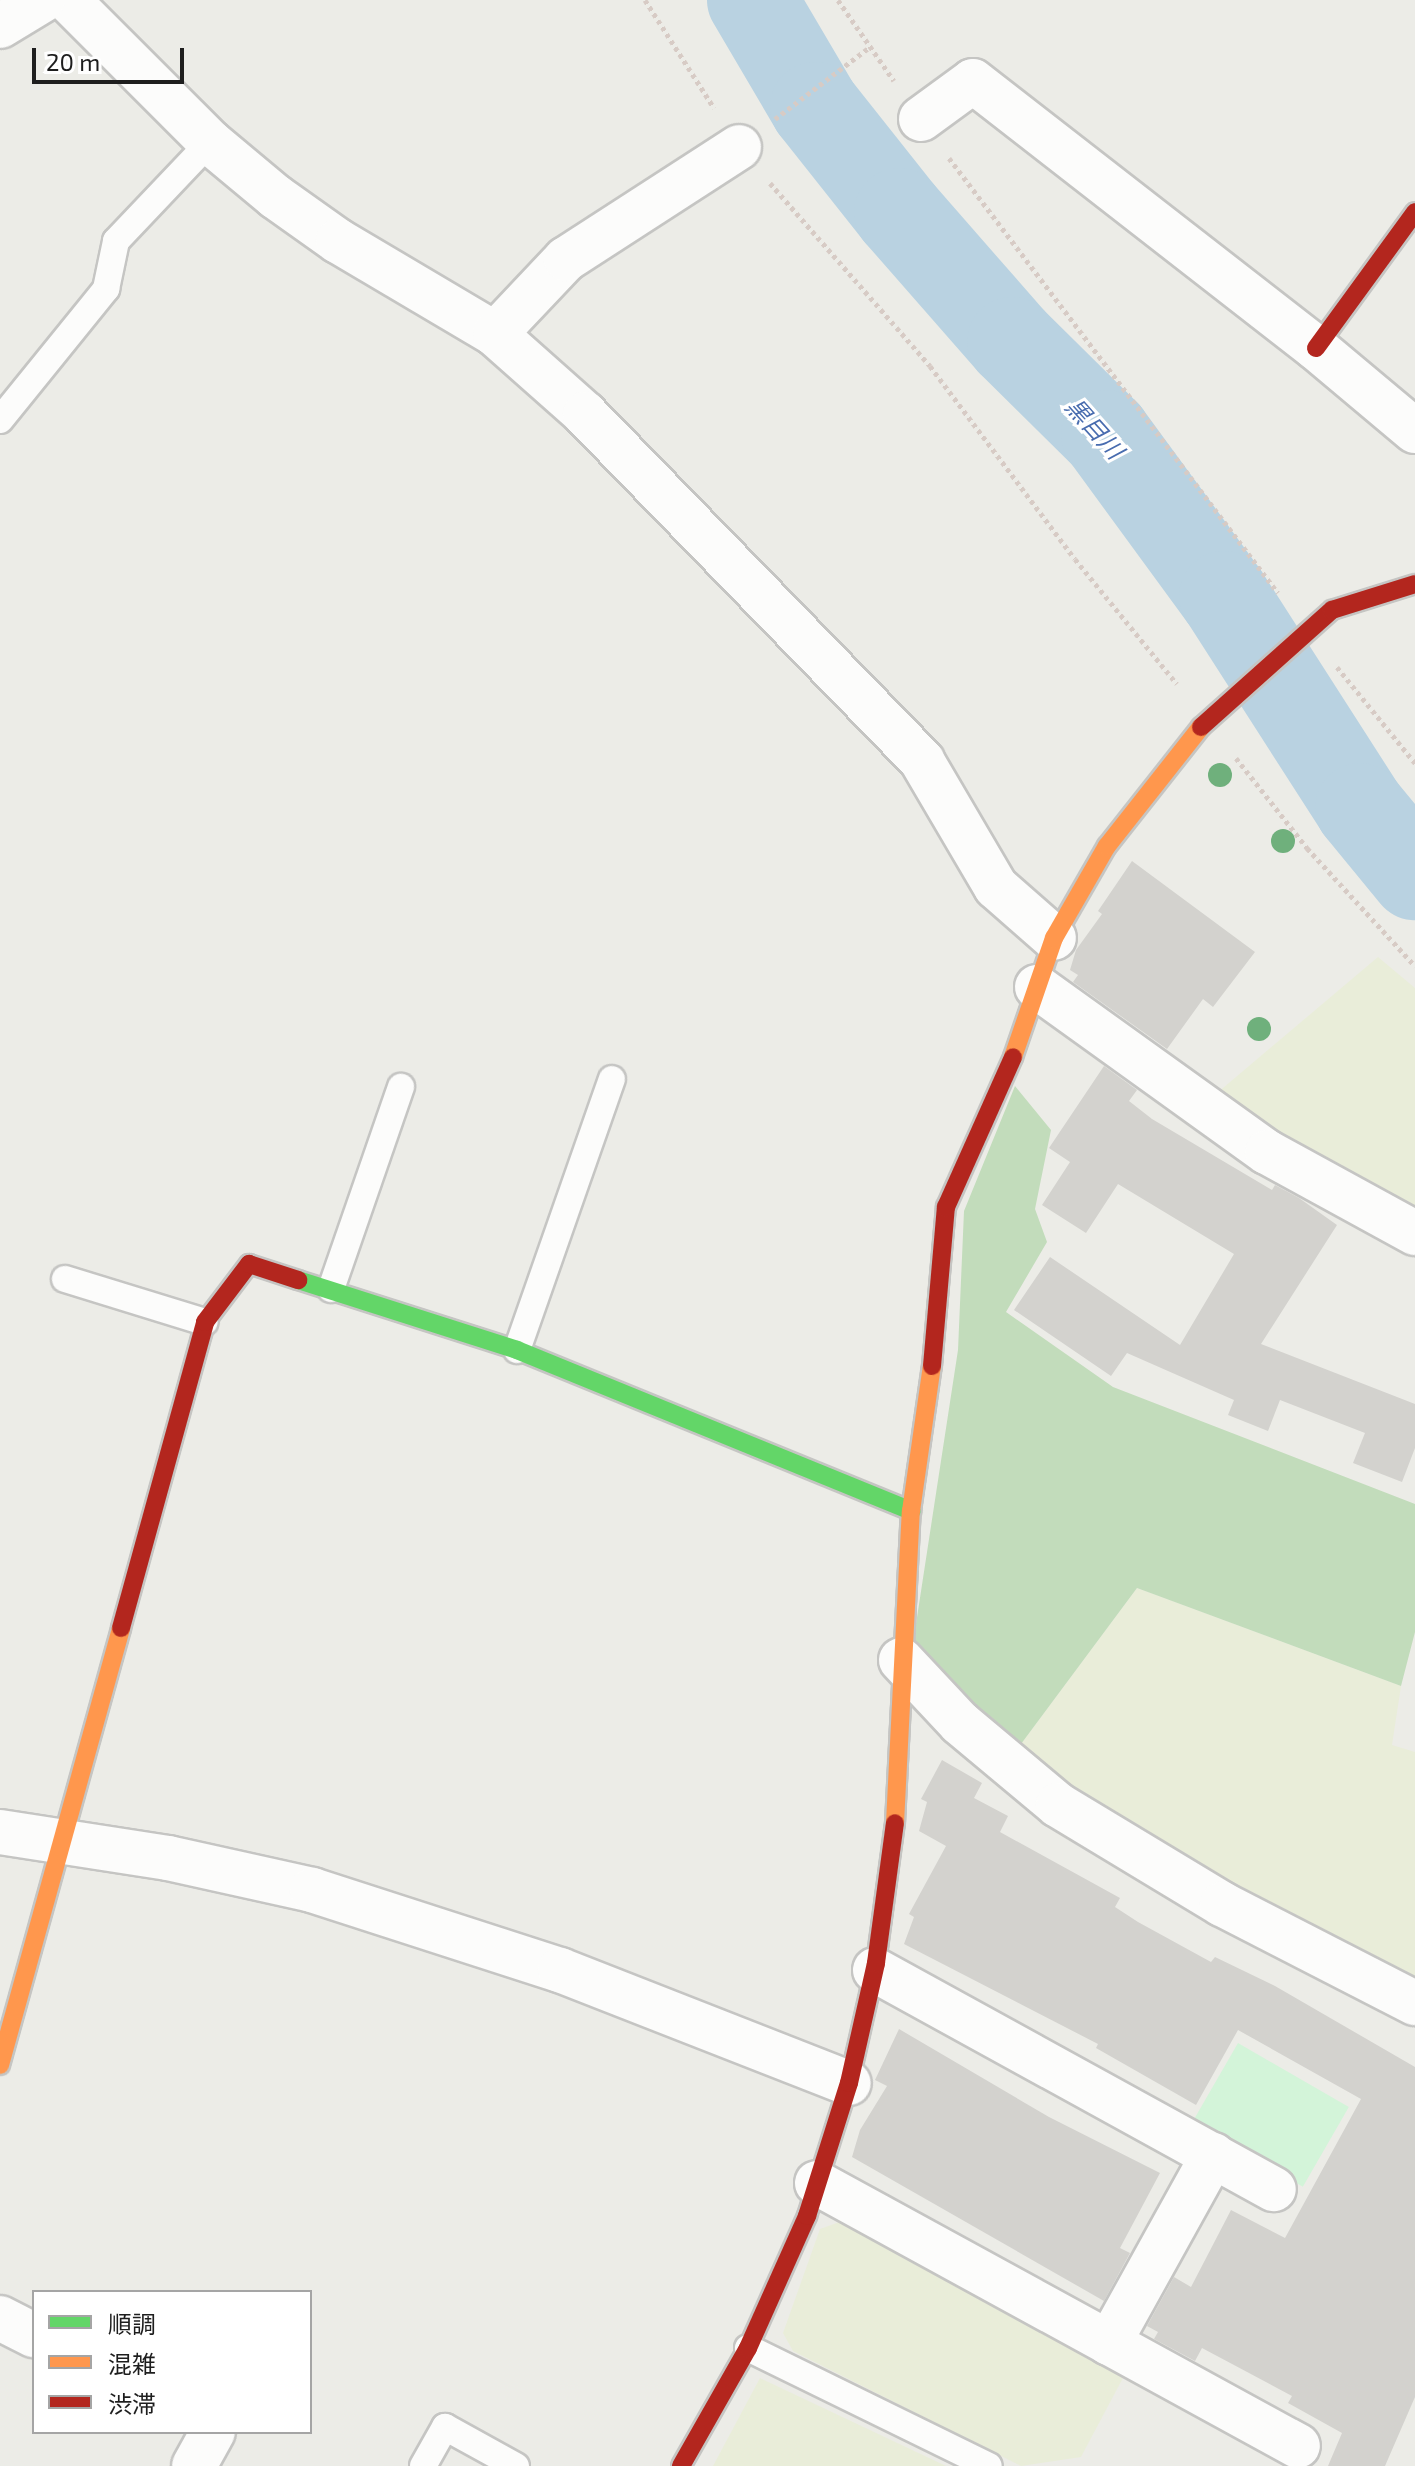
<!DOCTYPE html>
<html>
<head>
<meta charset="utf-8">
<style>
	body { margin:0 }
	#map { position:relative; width:1415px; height:2466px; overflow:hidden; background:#ecece7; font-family:"Exo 2","Noto Sans JP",sans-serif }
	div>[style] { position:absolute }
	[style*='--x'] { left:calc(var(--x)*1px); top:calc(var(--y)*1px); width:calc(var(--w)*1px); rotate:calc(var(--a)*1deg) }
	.farmland>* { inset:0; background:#e9edd9 }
	.forest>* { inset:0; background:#c2dcbb }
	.park>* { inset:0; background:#d3f4d9; transform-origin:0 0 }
	.river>* { height:90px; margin:-45px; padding:0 45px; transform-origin:45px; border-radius:45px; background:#b9d2e1 }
	.building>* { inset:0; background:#d3d2ce }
	.path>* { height:5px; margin-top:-2.5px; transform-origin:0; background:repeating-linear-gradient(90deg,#d7cbc5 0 4px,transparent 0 8px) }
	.roads { filter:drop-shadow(2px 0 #c5c5c3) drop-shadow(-2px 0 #c5c5c3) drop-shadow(0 2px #c5c5c3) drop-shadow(0 -2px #c5c5c3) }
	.lane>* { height:26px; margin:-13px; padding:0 13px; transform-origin:13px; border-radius:13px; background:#fcfcfb }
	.street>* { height:44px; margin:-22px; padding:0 22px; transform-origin:22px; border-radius:22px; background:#fcfcfb }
	.fast>* { height:18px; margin:-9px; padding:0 9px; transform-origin:9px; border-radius:9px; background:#63d668 }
	.slow>* { height:18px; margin:-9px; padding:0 9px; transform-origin:9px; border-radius:9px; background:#ff974d }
	.jam>* { height:18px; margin:-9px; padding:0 9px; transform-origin:9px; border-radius:9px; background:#b3261e }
	.trees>* { width:24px; height:24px; margin:-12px; border-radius:50%; background:#6fb07c }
	span { translate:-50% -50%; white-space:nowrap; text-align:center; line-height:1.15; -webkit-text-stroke:6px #fff; paint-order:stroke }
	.water-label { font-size:24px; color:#486caf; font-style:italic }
	.legend { position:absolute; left:32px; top:2290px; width:280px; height:144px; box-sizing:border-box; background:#fff; border:2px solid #a5a5a5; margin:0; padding:10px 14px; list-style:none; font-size:24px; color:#1e1e1e }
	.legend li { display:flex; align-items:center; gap:16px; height:40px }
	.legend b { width:40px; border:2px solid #a5a5a5 }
	.scale { position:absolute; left:32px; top:48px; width:152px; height:36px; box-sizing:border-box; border:4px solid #1e1e1e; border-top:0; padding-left:10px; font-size:24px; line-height:28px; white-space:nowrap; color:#1e1e1e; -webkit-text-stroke:6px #fff; paint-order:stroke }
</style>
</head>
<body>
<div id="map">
	<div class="farmland">
		<div style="clip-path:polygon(1378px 957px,1415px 988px,1415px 1215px,1210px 1099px)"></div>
		<div style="clip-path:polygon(1137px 1588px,1401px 1686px,1392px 1745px,1415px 1752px,1415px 1984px,1097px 1806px,1021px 1744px)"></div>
		<div style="clip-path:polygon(845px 2220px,1124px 2376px,1081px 2457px,1021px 2466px,793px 2351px,783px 2333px,820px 2229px)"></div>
		<div style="clip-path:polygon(760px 2378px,946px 2466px,713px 2466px)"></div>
	</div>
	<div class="forest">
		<div style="clip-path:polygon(1015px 1086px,1051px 1130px,1035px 1209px,1047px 1242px,1006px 1312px,1113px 1387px,1415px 1504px,1415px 1632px,1401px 1686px,1137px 1588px,1021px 1744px,912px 1650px,958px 1350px,964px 1211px)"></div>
	</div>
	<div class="park">
		<div style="left:1238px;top:2043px;width:128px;height:92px;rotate:30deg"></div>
	</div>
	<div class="river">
		<div style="--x:752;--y:0;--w:124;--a:59.5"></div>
		<div style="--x:815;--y:107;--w:135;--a:51.6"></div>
		<div style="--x:899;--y:213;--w:171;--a:48.8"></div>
		<div style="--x:1012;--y:342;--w:132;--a:44.7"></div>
		<div style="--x:1106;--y:435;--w:200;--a:53.8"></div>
		<div style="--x:1224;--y:596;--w:252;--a:57.3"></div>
		<div style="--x:1360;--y:808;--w:87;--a:50.6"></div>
	</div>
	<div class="building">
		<div style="clip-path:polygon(1132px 861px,1255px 952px,1213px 1007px,1203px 999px,1167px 1049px,1073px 982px,1078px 975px,1070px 970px,1076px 950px,1102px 914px,1098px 911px)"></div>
		<div style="clip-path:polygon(1104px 1066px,1137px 1090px,1129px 1101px,1152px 1119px,1272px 1190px,1275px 1185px,1299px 1198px,1337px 1225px,1261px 1344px,1415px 1404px,1415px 1448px,1402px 1482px,1353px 1463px,1365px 1433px,1280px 1400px,1268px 1431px,1228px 1415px,1234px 1400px,1127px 1353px,1111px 1376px,1014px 1310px,1050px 1257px,1180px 1345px,1234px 1254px,1118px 1184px,1086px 1233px,1042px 1205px,1070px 1162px,1049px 1148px)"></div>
		<div style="clip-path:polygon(942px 1760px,982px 1783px,974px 1798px,1008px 1816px,1000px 1832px,1120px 1898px,1115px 1907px,1138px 1922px,1211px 1962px,1215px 1957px,1275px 1986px,1415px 2067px,1415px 2397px,1385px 2466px,1328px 2466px,1342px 2433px,1288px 2403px,1292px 2396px,1202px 2348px,1195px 2361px,1154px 2339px,1158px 2332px,1147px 2326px,1174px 2277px,1191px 2287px,1231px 2210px,1285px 2238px,1361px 2099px,1238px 2030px,1196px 2105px,1096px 2048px,1098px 2044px,904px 1944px,914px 1917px,909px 1914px,946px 1846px,919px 1831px,927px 1802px,921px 1799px)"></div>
		<div style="clip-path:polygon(899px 2029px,1049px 2117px,1160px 2173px,1120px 2248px,1130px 2253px,1104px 2301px,852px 2157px,860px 2130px,887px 2086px,875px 2080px)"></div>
	</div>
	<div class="path">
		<div style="--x:645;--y:0;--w:128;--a:57.4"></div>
		<div style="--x:838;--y:0;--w:98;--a:55.3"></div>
		<div style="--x:775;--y:119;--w:119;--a:-37.2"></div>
		<div style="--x:949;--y:158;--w:545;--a:52.9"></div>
		<div style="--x:770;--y:183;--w:243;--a:48.8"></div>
		<div style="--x:930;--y:366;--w:241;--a:53.1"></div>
		<div style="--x:1075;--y:559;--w:161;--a:50.8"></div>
		<div style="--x:1337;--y:667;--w:124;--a:50.9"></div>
		<div style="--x:1236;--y:758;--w:115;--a:51.7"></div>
		<div style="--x:1307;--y:848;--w:160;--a:47.5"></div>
	</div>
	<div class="roads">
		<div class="lane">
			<div style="--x:0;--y:420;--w:169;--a:-51"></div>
			<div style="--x:106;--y:289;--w:49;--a:-78.2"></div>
			<div style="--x:116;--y:241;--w:137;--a:-46.5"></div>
			<div style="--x:65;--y:1279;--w:146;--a:17.1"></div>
			<div style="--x:331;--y:1289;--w:214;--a:-70.9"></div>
			<div style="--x:517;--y:1350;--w:287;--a:-70.7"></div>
			<div style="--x:748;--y:2348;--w:268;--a:26.1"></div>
			<div style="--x:423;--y:2466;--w:45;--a:-60.6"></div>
			<div style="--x:445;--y:2427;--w:81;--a:28.8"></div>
		</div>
		<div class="street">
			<div style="--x:68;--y:0;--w:201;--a:45"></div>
			<div style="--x:210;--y:142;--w:86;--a:39.8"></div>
			<div style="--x:276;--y:197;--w:76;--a:35.4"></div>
			<div style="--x:338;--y:241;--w:182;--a:30.6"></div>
			<div style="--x:495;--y:334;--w:120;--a:41.6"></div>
			<div style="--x:585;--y:414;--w:484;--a:45.8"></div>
			<div style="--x:922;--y:761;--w:146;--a:59.6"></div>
			<div style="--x:996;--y:887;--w:77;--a:41.3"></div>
			<div style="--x:0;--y:26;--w:50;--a:-31.2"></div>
			<div style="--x:921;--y:119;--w:64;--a:-36.2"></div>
			<div style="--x:973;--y:81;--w:435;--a:37.9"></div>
			<div style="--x:1316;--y:348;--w:129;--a:40"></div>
			<div style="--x:495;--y:334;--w:103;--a:-46.6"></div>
			<div style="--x:566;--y:259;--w:206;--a:-32.9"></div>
			<div style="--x:1037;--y:987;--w:283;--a:35.7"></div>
			<div style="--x:1267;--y:1152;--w:169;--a:28.7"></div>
			<div style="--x:901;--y:1660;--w:86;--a:46.9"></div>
			<div style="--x:960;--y:1723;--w:128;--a:39.9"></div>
			<div style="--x:1058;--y:1805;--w:192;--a:31.1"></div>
			<div style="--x:1222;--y:1904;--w:217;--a:27.2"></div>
			<div style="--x:0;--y:1832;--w:170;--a:8.8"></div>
			<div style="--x:168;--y:1858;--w:148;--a:12.5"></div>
			<div style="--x:312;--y:1890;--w:261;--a:17.9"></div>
			<div style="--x:560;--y:1970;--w:310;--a:21.4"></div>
			<div style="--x:875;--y:1970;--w:455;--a:28.8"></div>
			<div style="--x:817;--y:2183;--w:548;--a:28.67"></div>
			<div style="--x:0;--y:2318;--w:38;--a:27"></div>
			<div style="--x:1109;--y:2343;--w:215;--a:-61"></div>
			<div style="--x:194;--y:2466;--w:39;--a:-61"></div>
		</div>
		<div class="fast">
			<div style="--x:298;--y:1280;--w:230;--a:17.7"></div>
			<div style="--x:517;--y:1350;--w:426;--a:22.2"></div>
		</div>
		<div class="slow">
			<div style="--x:1013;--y:1057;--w:126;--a:-71"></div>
			<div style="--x:1054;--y:938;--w:106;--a:-60.1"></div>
			<div style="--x:1107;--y:846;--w:152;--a:-51.7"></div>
			<div style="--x:895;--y:1823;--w:312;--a:-87.1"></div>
			<div style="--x:911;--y:1511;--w:147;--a:-81.8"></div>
			<div style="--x:0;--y:2065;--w:453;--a:-74.5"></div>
		</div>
		<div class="jam">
			<div style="--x:1316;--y:348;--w:168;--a:-53.9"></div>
			<div style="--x:1201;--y:727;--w:176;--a:-41.8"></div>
			<div style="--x:1332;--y:610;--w:87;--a:-17.4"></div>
			<div style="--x:932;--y:1366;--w:160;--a:-85"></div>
			<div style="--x:946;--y:1207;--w:164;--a:-65.9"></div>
			<div style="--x:121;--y:1628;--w:317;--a:-74.6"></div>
			<div style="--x:205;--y:1322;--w:73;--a:-52.8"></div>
			<div style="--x:249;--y:1264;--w:52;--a:18.1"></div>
			<div style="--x:681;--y:2466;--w:136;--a:-60.4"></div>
			<div style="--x:748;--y:2348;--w:145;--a:-65.9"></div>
			<div style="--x:807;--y:2216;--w:139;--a:-72.5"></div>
			<div style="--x:849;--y:2083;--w:123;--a:-77.3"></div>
			<div style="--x:876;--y:1963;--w:141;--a:-82.3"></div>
		</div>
	</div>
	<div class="trees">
		<div style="left:1220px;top:775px"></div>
		<div style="left:1283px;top:841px"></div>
		<div style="left:1259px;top:1029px"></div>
	</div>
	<div class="water-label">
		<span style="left:1095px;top:428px;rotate:48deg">黒目川</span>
	</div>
	<ul class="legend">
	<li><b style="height:10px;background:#63d668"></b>順調</li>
	<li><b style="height:10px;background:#ff974d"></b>混雑</li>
	<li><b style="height:10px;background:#b3261e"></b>渋滞</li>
	</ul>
	<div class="scale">20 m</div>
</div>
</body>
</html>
